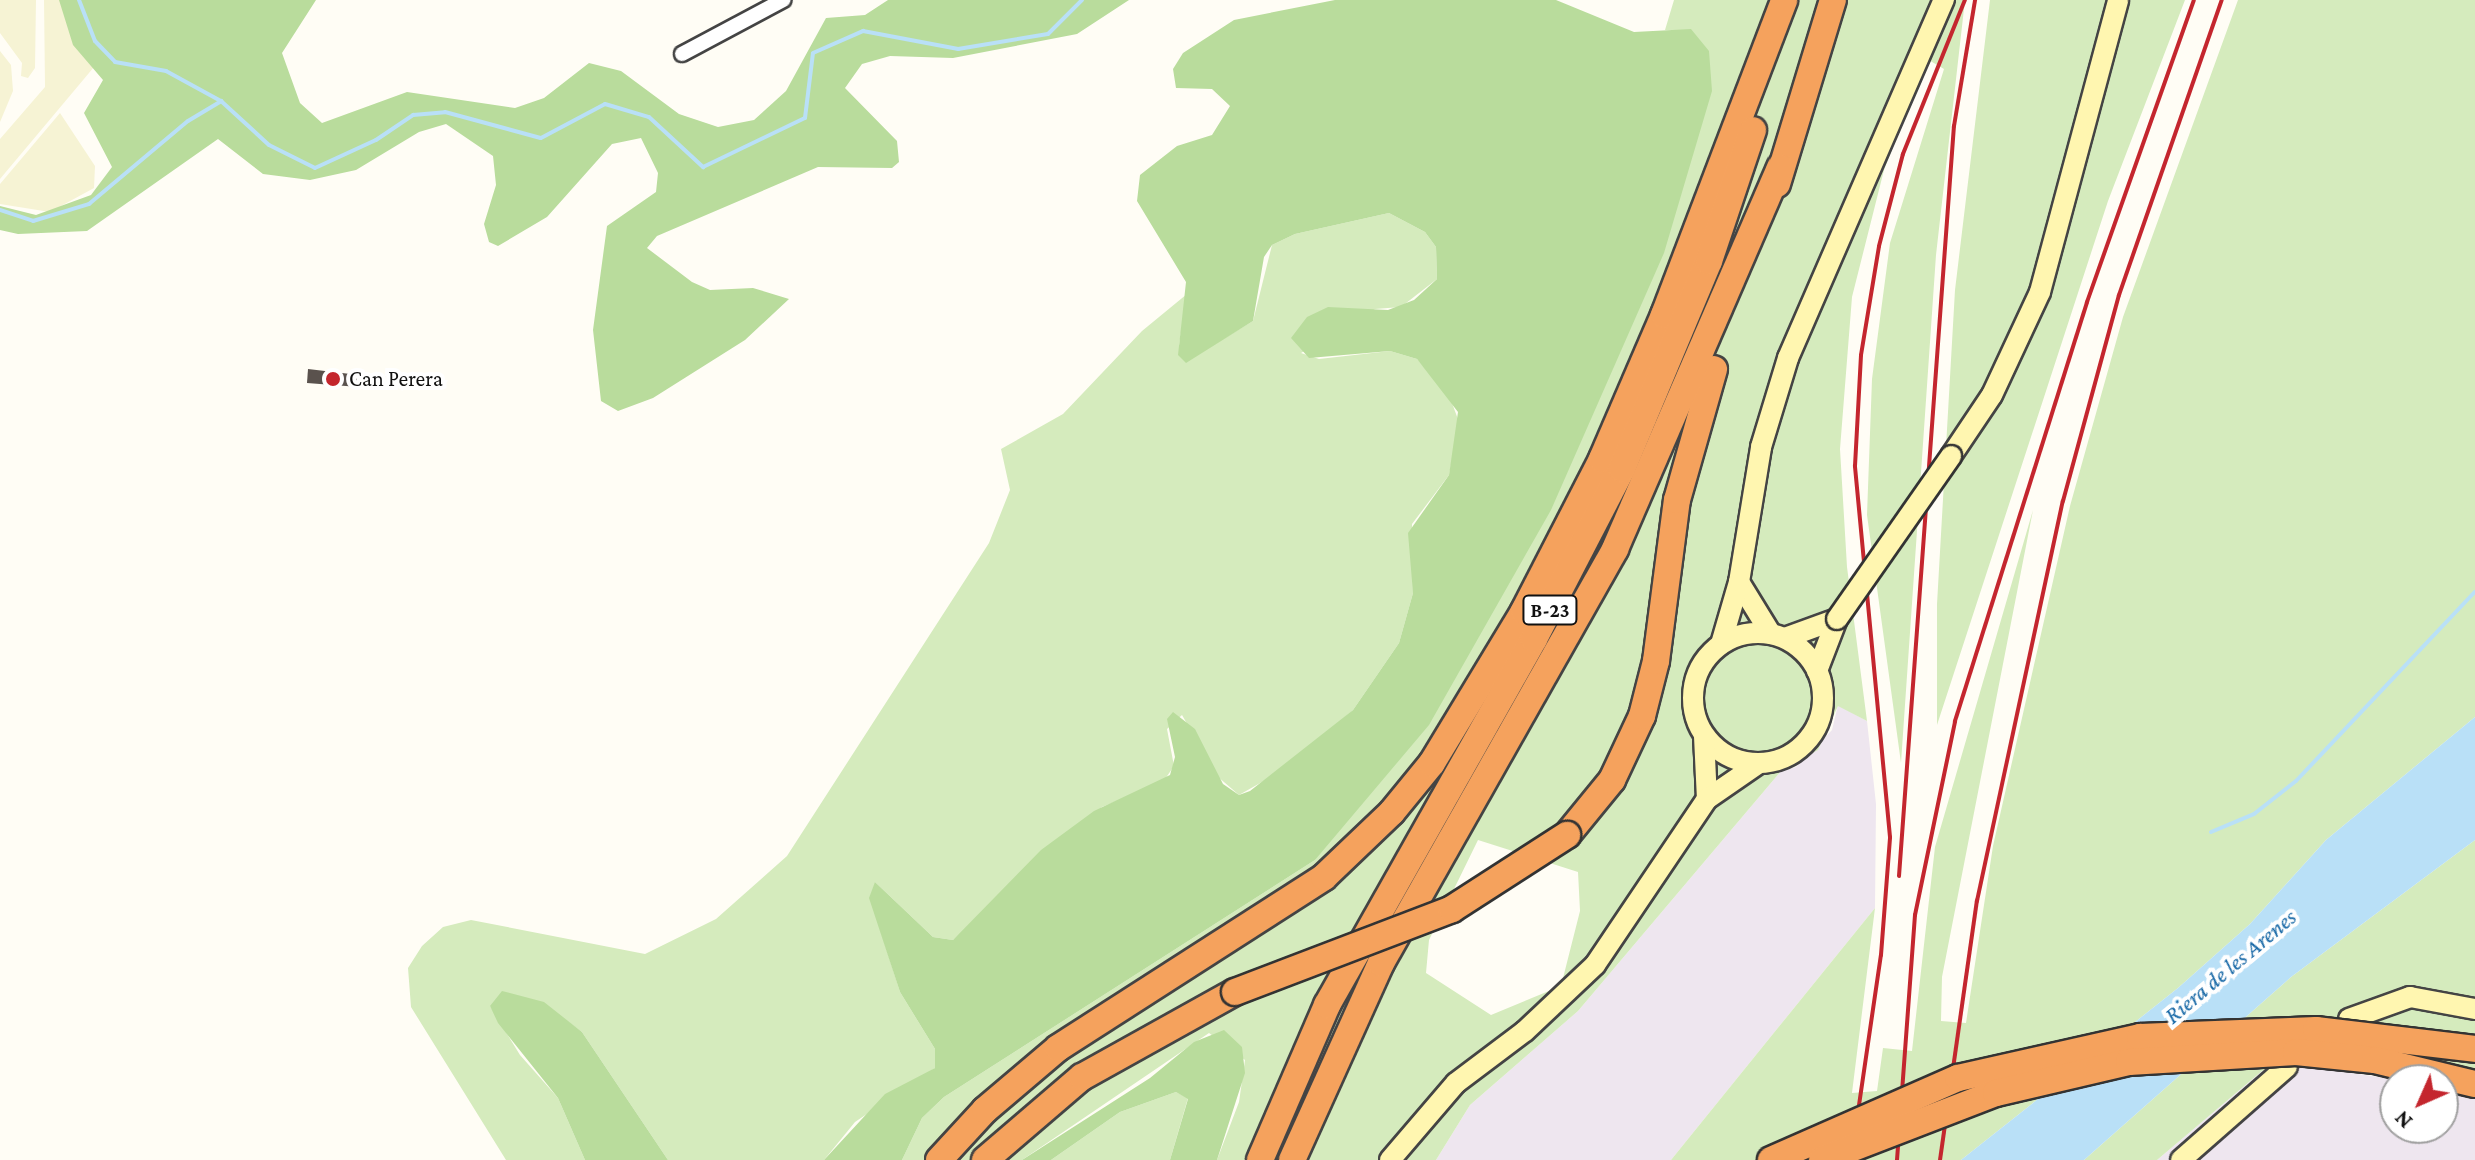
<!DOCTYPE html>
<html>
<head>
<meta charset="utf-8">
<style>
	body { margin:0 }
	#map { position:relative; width:2475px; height:1160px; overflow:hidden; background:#fffdf5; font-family:"Crimson Pro",serif }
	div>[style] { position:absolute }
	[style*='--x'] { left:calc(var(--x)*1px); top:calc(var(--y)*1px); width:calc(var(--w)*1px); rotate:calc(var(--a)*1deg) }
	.industrial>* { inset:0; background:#eee6ef }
	.farmland>* { inset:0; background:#f6f3d4 }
	.green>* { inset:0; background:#d5ebbd }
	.forest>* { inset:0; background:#b9dc9c }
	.water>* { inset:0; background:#b9e0f7 }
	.stream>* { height:4px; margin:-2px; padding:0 2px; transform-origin:2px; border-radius:2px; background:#b9e0f7 }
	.building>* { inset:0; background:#5a524d }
	.roads { filter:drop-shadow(2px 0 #444) drop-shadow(-2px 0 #444) drop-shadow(0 2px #444) drop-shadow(0 -2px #444) }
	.street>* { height:14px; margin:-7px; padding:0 7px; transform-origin:7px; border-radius:7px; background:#fff }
	.secondary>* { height:20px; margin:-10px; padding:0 10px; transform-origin:10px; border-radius:10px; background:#fff6b0 }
	.secondary>.ring { margin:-10px; padding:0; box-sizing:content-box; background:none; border:20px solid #fff6b0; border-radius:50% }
	.highway>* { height:26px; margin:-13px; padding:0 13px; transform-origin:13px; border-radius:13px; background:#f5a25d }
	.rail>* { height:4px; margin:-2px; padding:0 2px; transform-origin:2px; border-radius:2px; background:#c4262e }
	.bridges { filter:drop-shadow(2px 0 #333) drop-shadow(-2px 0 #333) drop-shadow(0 2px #333) drop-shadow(0 -2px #333) }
	.secondary-bridge>* { height:20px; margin:-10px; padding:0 10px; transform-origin:10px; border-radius:10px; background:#fff6b0 }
	.highway-bridge>* { height:26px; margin:-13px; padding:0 13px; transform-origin:13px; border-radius:13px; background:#f5a25d }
	.dots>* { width:22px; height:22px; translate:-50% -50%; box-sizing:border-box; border:4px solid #fff; border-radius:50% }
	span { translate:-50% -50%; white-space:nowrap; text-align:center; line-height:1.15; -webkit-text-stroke:8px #fff; paint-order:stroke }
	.shield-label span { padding:2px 6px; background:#fff; border:2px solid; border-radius:6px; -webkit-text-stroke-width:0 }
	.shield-label { font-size:20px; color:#111; font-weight:700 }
	.poi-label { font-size:22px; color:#111 }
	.left { translate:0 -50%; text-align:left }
	.water-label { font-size:24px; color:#1768a6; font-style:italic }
	.north { position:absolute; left:2379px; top:1064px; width:80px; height:80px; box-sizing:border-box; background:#fff; border:2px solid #a0a0a0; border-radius:50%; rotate:225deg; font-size:22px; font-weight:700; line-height:32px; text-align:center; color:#111 }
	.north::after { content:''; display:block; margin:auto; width:28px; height:36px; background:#c4262e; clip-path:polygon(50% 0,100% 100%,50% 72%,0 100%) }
</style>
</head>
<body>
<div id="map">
	<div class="industrial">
		<div style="clip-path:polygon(1838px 705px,1867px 721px,1876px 804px,1875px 908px,1671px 1160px,1436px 1160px,1470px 1105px,1578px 1011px,1781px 771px,1796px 767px,1832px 730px)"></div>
		<div style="clip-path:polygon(2283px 1063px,2399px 1080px,2395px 1128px,2443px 1128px,2443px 1090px,2475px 1098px,2475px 1160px,2157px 1160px,2262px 1071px)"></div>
	</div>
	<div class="farmland">
		<div style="clip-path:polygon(0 0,36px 0,35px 68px,28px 78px,21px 76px,22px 63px,0 33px)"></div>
		<div style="clip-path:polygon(44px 0,70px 0,94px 67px,0 179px,0 139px,45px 87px)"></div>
		<div style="clip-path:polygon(0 51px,11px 65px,13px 91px,0 122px)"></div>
		<div style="clip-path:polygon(60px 113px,95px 166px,94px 188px,50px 212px,0 204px,0 184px)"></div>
	</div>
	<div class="green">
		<div style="clip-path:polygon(evenodd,1674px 0,1965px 0,1936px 255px,1901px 763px,1867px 515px,1872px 379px,1890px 243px,1944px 69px,1927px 59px,1884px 170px,1852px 297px,1840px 449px,1847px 567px,1867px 721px,1838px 706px,1818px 750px,1781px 771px,1578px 1011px,1470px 1105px,1436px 1160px,1217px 1160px,1239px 1102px,1245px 1060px,1209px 1033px,1022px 1160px,902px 1160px,922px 1118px,944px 1097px,1315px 860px,1691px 30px,1665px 30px,1674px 0,1478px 840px,1578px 872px,1580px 911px,1561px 986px,1491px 1015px,1426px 973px,1429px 940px,1478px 840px)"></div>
		<div style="clip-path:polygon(1990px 0,2185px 0,2108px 201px,1937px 725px,1937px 604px,1955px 290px)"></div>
		<div style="clip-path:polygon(2238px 0,2475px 0,2475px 717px,2326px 840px,2250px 924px,2178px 988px,1961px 1160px,1671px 1160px,1875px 908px,1852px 1093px,1877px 1091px,1883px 1048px,1912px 1051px,1935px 847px,2033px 510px,1942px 977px,1941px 1021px,1966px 1023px,1993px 846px,2070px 506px,2123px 317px)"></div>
		<div style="clip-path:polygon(1389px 213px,1425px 232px,1436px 247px,1437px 279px,1401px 307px,1375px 309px,1301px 353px,1319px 359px,1390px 351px,1417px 359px,1449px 395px,1459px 422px,1449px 475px,1412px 524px,1413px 593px,1399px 643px,1353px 710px,1283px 770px,1239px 795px,1217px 776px,1182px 715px,1167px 729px,1174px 766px,1163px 782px,1102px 807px,953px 940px,933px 937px,875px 882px,880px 929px,900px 992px,935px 1049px,935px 1068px,855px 1122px,824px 1160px,668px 1160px,582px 1032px,563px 1018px,490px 1006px,520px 1055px,558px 1098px,585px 1160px,506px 1160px,411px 1007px,408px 968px,422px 946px,443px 927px,471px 920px,645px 954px,716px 919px,787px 856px,989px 543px,1010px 490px,1001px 449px,1063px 414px,1142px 331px,1187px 294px,1179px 345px,1210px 347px,1253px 321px,1272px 245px,1295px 234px)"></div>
		<div style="clip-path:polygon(2475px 840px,2475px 1098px,2443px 1090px,2443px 1080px,2283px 1063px,2262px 1071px,2157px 1160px,2084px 1160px,2291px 977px)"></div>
		<div style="clip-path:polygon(1176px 1092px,1188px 1098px,1170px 1160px,1051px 1160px,1120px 1112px)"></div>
	</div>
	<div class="forest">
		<div style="clip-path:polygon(59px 0,316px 0,282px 53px,300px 103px,322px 123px,407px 92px,515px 108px,544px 98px,589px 63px,621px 71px,679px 114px,718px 127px,754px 120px,786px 91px,826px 18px,865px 15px,888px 0,1129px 0,1077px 34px,953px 58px,890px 56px,862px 64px,845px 88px,897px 141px,899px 162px,892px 168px,818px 167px,657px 236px,647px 248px,692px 282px,710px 290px,753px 288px,789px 299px,745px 340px,653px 398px,618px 411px,601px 401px,593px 330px,607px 226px,656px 192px,658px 173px,641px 138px,612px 144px,547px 217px,498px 246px,489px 242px,484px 224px,496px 185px,493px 156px,446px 124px,419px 132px,356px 170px,310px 180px,263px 174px,218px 139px,87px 231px,18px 234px,0 230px,0 206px,36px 215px,91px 195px,112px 167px,84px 113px,103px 80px,73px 45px)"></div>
		<div style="clip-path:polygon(1335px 0,1556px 0,1634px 32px,1691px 29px,1709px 51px,1712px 91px,1664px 253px,1551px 510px,1429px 725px,1315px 860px,944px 1097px,922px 1118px,902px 1160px,824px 1160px,885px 1094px,935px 1068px,935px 1049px,900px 992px,869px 898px,875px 882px,933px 937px,953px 940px,1041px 850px,1094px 811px,1170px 775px,1175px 757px,1167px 719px,1173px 712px,1195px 729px,1223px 784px,1239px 795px,1250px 791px,1353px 710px,1399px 643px,1413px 593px,1408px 533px,1449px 475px,1458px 412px,1417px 359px,1390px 351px,1309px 358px,1291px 338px,1307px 317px,1328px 307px,1388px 310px,1414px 300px,1437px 279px,1436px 247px,1425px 232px,1389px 213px,1295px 234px,1272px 245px,1264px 257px,1253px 321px,1186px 363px,1178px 355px,1186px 282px,1137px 201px,1140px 175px,1177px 146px,1212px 135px,1230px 106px,1212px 89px,1176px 88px,1173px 69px,1183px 53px,1234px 20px)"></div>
		<div style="clip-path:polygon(502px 991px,544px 1002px,582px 1032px,668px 1160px,585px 1160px,558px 1098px,498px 1023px,490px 1006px)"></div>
		<div style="clip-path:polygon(1224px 1030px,1242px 1047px,1245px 1073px,1217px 1160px,1170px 1160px,1188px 1099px,1176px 1092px,1120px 1112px,1051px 1160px,1022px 1160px,1150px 1078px,1194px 1042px)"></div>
	</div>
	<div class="water">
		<div style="clip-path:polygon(2475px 717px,2475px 840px,2291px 977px,2084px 1160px,1961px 1160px,2178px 988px,2250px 924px,2326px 840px)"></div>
	</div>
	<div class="stream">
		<div style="--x:79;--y:0;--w:44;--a:68.7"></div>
		<div style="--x:95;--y:41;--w:29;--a:46"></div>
		<div style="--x:115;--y:62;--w:52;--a:10"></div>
		<div style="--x:166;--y:71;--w:63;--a:28.6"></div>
		<div style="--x:0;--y:210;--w:35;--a:18"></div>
		<div style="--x:33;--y:221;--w:59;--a:-16.9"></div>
		<div style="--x:89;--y:204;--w:129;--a:-40"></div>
		<div style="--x:188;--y:121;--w:39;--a:-31"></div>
		<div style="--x:221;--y:101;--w:65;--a:42.5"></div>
		<div style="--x:269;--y:145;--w:51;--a:26.6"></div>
		<div style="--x:315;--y:168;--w:67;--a:-24.7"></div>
		<div style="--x:376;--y:140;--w:45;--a:-34"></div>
		<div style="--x:413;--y:115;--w:32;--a:-5"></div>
		<div style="--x:445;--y:112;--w:99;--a:15.2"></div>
		<div style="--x:541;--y:138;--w:72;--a:-28"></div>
		<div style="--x:605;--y:104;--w:46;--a:16.5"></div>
		<div style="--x:649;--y:117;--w:74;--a:42.8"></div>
		<div style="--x:703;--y:167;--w:113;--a:-25.7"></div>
		<div style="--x:805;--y:118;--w:65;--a:-83"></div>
		<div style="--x:813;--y:53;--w:55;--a:-23.7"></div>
		<div style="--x:863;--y:31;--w:97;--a:10.7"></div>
		<div style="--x:958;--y:49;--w:91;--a:-9.5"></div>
		<div style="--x:1048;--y:34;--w:48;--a:-45"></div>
		<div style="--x:2211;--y:832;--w:47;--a:-22.7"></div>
		<div style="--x:2254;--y:814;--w:53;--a:-38.2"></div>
		<div style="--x:2296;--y:781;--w:260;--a:-46.6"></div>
	</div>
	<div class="building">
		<div style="clip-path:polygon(308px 369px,359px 375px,359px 387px,307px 383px)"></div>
	</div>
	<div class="roads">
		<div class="street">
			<div style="--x:682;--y:54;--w:115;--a:-28.1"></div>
		</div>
		<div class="secondary">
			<div style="--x:1951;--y:456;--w:73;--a:-56.1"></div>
			<div style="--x:1992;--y:395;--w:114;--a:-65"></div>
			<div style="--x:2040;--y:292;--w:302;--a:-75"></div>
			<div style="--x:1739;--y:582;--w:61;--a:58.4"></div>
			<div class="ring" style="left:1693px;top:633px;width:110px;height:110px"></div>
			<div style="--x:1785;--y:638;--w:55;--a:-20.1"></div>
			<div style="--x:1721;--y:644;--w:65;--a:-73.8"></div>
			<div style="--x:1739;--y:582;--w:137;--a:-80.7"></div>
			<div style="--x:1761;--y:447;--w:93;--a:-73.1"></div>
			<div style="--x:1788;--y:358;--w:391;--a:-66.5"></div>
			<div style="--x:1817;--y:671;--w:56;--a:-69"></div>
			<div style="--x:1704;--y:736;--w:63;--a:87.3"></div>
			<div style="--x:2349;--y:1019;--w:65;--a:-19.8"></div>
			<div style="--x:2410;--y:997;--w:66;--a:10.5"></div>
			<div style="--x:1390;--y:1160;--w:101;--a:-49.4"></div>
			<div style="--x:1456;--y:1083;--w:86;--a:-37"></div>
			<div style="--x:1525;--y:1031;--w:96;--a:-43.3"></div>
			<div style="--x:1595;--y:965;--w:200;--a:-56"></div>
			<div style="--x:1707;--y:799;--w:62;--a:-34.5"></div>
			<div style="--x:2181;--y:1160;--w:141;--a:-41.3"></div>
		</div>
		<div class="highway">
			<div style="--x:1777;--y:184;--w:192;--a:-73.1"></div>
			<div style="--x:1567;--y:835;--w:71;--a:-50.7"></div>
			<div style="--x:1612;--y:780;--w:71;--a:-64.9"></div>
			<div style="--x:1642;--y:716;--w:57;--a:-75.7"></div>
			<div style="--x:1656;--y:661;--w:162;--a:-82.6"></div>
			<div style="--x:1677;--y:500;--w:136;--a:-74.2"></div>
			<div style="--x:939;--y:1160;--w:68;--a:-47.4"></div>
			<div style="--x:985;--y:1110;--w:96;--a:-40.3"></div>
			<div style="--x:1058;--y:1048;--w:316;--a:-32.7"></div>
			<div style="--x:1324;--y:877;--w:94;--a:-43.7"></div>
			<div style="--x:1392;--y:812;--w:63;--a:-50.8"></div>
			<div style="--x:1432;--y:763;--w:178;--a:-58.8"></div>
			<div style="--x:1524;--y:611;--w:171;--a:-62.8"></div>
			<div style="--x:1602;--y:459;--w:157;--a:-66.7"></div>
			<div style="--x:1664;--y:315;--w:337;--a:-69.1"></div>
			<div style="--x:985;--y:1160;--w:128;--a:-40.6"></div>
			<div style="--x:1082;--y:1077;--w:175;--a:-29.1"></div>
			<div style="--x:1260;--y:1160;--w:169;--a:-66.6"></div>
			<div style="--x:1327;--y:1005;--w:420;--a:-60.5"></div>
			<div style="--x:1534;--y:639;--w:191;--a:-62.6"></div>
			<div style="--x:1622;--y:469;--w:225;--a:-67.3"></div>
			<div style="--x:1709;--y:261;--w:138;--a:-71.4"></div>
			<div style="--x:1292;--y:1160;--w:216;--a:-65.7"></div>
			<div style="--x:1381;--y:963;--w:476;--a:-60.5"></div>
			<div style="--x:1615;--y:549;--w:416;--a:-66.6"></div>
		</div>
	</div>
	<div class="rail">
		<div style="--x:1899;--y:876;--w:752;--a:-85.81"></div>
		<div style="--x:1954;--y:126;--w:128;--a:-80.5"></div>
		<div style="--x:1851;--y:1160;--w:207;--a:-81.7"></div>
		<div style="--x:1881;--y:955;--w:118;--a:-85.6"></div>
		<div style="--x:1890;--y:837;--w:373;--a:-95.4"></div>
		<div style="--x:1855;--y:466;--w:111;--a:-86.9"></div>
		<div style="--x:1861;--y:355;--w:110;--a:-80.6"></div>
		<div style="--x:1879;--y:246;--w:95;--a:-75.4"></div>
		<div style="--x:1903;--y:154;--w:166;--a:-68.1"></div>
		<div style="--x:1897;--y:1160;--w:246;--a:-85.8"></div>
		<div style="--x:1915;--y:915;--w:198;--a:-78.3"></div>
		<div style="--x:1955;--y:721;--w:439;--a:-72.5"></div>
		<div style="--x:2087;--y:302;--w:320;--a:-70.5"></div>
		<div style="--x:1940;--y:1160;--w:262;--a:-81.9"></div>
		<div style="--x:1977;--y:901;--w:409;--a:-77.9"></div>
		<div style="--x:2063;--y:501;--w:213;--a:-74.8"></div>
		<div style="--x:2119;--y:295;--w:312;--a:-70.8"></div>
	</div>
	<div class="bridges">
		<div class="secondary-bridge">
			<div style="--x:1837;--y:619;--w:199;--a:-55"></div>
		</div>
		<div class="highway-bridge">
			<div style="--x:1235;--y:992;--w:232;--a:-20.9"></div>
			<div style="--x:1452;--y:909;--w:137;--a:-32.8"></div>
			<div style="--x:1771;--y:1160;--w:204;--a:-23.7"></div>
			<div style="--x:1958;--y:1078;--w:187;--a:-12.7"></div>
			<div style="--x:2140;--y:1037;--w:176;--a:-2.3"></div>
			<div style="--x:2316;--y:1030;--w:160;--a:6.8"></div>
			<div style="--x:1822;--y:1160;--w:186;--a:-21.1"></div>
			<div style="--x:1996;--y:1093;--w:137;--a:-13.1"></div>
			<div style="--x:2129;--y:1062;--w:167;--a:-3.4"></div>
			<div style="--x:2296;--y:1052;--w:79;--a:5.8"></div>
			<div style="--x:2375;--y:1060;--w:103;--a:13.5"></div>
		</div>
	</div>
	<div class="dots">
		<div style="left:333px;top:379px;background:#c4262e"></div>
	</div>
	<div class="shield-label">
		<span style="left:1550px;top:610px">B-23</span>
	</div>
	<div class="poi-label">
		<span class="left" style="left:349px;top:379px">Can Perera</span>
	</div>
	<div class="water-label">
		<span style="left:2230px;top:966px;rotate:-40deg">Riera de les Arenes</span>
	</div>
	<div class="north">N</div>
</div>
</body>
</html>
